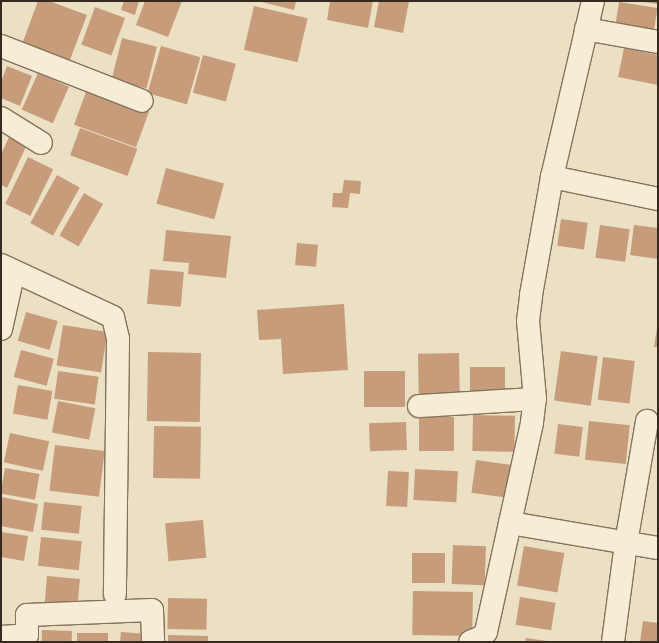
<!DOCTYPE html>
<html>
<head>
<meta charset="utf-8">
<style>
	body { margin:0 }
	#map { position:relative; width:659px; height:643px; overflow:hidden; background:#ebe0c3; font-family:Merriweather,serif }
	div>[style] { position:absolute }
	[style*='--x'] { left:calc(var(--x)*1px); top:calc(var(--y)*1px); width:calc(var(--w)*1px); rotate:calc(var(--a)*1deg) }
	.building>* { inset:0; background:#c79c7b; transform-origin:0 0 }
	.roads { filter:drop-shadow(1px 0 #84725b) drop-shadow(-1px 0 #84725b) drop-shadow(0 1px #84725b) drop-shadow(0 -1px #84725b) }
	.minor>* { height:22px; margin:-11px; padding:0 11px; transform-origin:11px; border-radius:11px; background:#f7edd6 }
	span { translate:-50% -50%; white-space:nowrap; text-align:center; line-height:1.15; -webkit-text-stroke:3.5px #f3ead2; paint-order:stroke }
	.frame { position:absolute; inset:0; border:2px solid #352a1e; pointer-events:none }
</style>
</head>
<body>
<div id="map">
	<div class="building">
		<div style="clip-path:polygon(38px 1px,49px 1px,87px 15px,68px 65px,21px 47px)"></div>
		<div style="clip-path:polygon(124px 1px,139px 1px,135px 15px,121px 10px)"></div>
		<div style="clip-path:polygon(145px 1px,182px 1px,168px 37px,136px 25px)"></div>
		<div style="clip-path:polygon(258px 1px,296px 1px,294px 10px)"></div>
		<div style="clip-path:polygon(330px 1px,373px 1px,368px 28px,327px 20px)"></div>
		<div style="clip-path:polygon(379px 1px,409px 1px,403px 33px,374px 27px)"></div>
		<div style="clip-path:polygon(643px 1px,658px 1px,658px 4px,643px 2px)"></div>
		<div style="left:619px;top:2px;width:39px;height:26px;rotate:9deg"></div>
		<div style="left:254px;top:6px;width:55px;height:45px;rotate:13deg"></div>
		<div style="left:95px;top:7px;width:32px;height:40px;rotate:20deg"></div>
		<div style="left:122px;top:38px;width:36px;height:43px;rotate:14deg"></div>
		<div style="left:161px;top:46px;width:41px;height:49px;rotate:16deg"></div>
		<div style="clip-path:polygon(624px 48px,658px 55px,658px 85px,618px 77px)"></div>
		<div style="left:203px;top:55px;width:34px;height:39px;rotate:15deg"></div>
		<div style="clip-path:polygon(7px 66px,32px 76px,20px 106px,1px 98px,1px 82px)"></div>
		<div style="left:38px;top:73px;width:34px;height:40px;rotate:24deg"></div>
		<div style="left:87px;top:89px;width:66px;height:38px;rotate:20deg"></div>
		<div style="left:80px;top:128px;width:61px;height:29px;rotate:20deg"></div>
		<div style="clip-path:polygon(12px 131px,29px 140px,7px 188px,1px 185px,1px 154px)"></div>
		<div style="left:28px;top:157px;width:28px;height:52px;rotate:26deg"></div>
		<div style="left:166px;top:168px;width:60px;height:37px;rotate:15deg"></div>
		<div style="left:57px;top:175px;width:26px;height:55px;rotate:29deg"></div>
		<div style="clip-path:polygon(344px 180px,361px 181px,360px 194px,350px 193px,348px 208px,332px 207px,333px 193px,342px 193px)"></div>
		<div style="left:84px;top:193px;width:22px;height:49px;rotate:30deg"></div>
		<div style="left:561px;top:219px;width:27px;height:27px;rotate:8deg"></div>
		<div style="left:600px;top:225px;width:30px;height:33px;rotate:8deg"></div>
		<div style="clip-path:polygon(634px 225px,658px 228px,658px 259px,630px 255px)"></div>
		<div style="clip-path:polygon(166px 230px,231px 236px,226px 278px,188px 274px,189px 263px,163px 261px)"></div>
		<div style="left:297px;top:243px;width:21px;height:22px;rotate:5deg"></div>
		<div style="left:150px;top:269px;width:34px;height:35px;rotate:5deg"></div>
		<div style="clip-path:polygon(344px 304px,348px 370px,283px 374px,281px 339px,259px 340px,257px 310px)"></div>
		<div style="left:26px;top:312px;width:33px;height:30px;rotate:16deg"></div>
		<div style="left:63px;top:325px;width:45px;height:41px;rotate:9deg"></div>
		<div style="clip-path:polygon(657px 328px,658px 328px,658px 347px,654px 347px)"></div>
		<div style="left:21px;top:350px;width:34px;height:28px;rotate:15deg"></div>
		<div style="left:561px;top:351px;width:37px;height:50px;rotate:8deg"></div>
		<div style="left:148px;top:352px;width:53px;height:69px;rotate:1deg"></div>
		<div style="left:459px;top:353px;width:43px;height:41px;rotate:89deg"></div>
		<div style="left:603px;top:357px;width:32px;height:43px;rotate:7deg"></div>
		<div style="left:505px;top:367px;width:28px;height:35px;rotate:90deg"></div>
		<div style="left:58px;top:371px;width:41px;height:28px;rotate:8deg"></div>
		<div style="left:364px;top:371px;width:41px;height:36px"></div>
		<div style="left:18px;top:385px;width:35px;height:29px;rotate:10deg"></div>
		<div style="left:58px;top:401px;width:38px;height:32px;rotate:11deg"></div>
		<div style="left:473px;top:415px;width:42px;height:36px;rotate:1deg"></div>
		<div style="left:419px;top:417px;width:35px;height:34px"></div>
		<div style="left:589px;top:421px;width:41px;height:39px;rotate:6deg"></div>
		<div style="left:406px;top:422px;width:28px;height:37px;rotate:88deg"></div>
		<div style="left:558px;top:424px;width:25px;height:30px;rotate:7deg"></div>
		<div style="left:154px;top:426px;width:47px;height:52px;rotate:1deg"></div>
		<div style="left:10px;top:433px;width:40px;height:30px;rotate:12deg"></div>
		<div style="left:55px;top:445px;width:50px;height:46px;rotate:7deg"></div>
		<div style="left:476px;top:460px;width:36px;height:33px;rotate:8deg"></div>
		<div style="left:5px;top:468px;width:35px;height:26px;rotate:10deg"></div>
		<div style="left:415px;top:469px;width:43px;height:31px;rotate:3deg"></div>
		<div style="left:388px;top:471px;width:21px;height:35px;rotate:3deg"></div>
		<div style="clip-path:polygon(1px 497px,38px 504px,33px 532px,1px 526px)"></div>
		<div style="left:44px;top:502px;width:38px;height:28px;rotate:6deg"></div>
		<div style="left:203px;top:520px;width:38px;height:38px;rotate:85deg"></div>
		<div style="clip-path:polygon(1px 532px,28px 536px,24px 561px,1px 557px)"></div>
		<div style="left:41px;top:537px;width:41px;height:29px;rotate:6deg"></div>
		<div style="left:453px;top:545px;width:33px;height:39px;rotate:2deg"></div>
		<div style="left:524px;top:546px;width:41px;height:40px;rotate:10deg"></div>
		<div style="left:412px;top:553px;width:33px;height:30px"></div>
		<div style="left:47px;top:576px;width:33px;height:30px;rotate:5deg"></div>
		<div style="left:413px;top:591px;width:60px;height:44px;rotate:1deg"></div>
		<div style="left:520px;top:597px;width:36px;height:28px;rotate:9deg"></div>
		<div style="left:168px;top:598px;width:39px;height:31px;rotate:1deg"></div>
		<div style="clip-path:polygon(643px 621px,658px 623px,658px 642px,640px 642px)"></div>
		<div style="left:42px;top:630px;width:30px;height:12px;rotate:2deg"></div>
		<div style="clip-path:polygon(121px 632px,148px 634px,147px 642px,120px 642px)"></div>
		<div style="left:77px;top:633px;width:31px;height:9px"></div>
		<div style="clip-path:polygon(168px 635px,208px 636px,208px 642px,168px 642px)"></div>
		<div style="clip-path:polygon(526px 638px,547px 641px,547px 642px,525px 642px)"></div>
	</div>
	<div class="roads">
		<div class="minor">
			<div style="--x:586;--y:29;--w:73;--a:10.2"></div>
			<div style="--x:1;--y:46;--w:151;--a:21.3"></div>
			<div style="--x:1;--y:118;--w:47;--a:32"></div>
			<div style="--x:552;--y:177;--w:108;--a:11.7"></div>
			<div style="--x:1;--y:265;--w:123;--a:24.9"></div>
			<div style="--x:113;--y:317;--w:23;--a:77"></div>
			<div style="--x:118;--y:339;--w:255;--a:90.7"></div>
			<div style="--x:1;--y:329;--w:59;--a:-77.4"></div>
			<div style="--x:419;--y:406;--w:116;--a:-3.5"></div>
			<div style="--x:510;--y:523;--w:150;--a:9.6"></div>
			<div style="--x:1;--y:637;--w:26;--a:-4"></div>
			<div style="--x:27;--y:635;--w:20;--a:-90"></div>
			<div style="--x:27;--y:615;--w:125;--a:-2.3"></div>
			<div style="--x:152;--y:610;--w:32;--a:88"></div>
			<div style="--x:470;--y:642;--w:13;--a:-23"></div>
			<div style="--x:482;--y:637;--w:6;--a:-51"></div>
			<div style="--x:486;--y:632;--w:215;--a:-77.6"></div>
			<div style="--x:532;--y:422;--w:23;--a:-83"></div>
			<div style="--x:535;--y:399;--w:78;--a:-95.1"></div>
			<div style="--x:528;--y:321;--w:26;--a:-83"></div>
			<div style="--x:531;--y:295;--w:120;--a:-79.9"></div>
			<div style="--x:552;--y:177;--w:181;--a:-76.9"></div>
			<div style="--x:613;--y:642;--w:100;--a:-82.5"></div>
			<div style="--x:626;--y:543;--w:124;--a:-80.2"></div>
		</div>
	</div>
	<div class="frame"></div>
</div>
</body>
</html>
